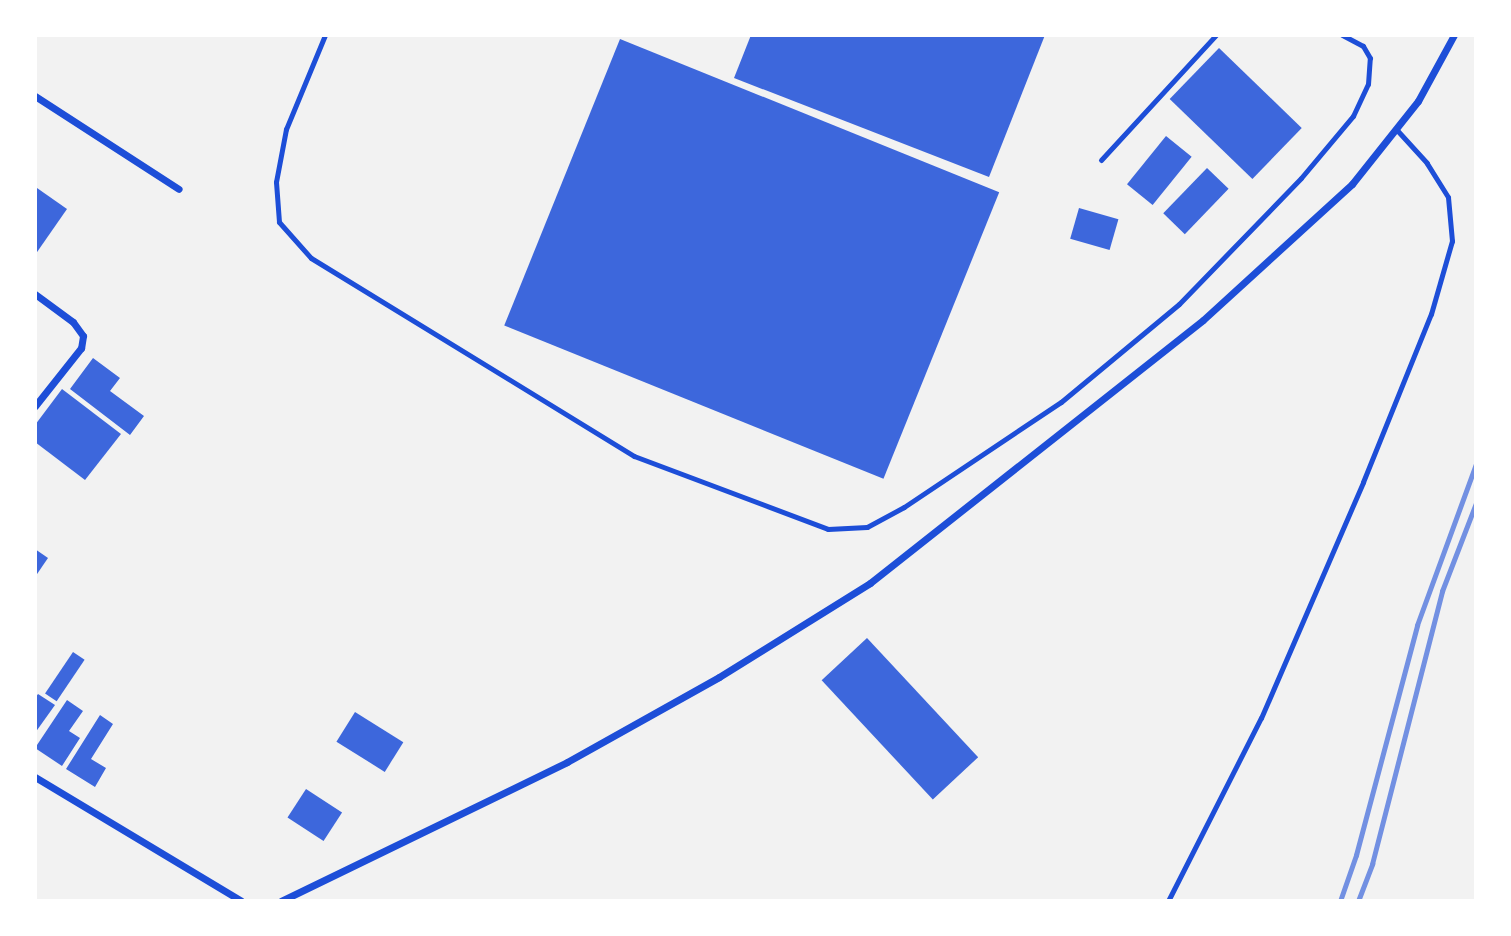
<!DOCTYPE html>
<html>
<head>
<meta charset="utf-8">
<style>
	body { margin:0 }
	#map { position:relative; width:1511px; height:936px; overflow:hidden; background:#f2f2f2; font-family:"Golos Text",sans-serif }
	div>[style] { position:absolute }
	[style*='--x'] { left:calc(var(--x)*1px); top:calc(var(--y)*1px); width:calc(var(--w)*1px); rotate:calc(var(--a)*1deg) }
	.building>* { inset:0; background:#3d67dc; transform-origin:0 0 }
	.service>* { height:5px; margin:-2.5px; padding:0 2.5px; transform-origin:2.5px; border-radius:2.5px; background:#1d4ed8 }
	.minor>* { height:7px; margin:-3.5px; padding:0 3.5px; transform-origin:3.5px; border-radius:3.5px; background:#1d4ed8 }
	.rail>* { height:5px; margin:-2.5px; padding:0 2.5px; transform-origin:2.5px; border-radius:2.5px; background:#7290e2 }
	span { translate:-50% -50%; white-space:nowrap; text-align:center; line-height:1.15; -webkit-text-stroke:5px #fff; paint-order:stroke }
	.frame { position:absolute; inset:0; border:37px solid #fff; pointer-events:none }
</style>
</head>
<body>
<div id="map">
	<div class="building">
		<div style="clip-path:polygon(751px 35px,1045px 35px,989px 177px,734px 78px)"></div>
		<div style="left:620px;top:39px;width:409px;height:309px;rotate:22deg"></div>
		<div style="left:1219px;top:48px;width:115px;height:71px;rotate:44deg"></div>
		<div style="left:1166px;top:136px;width:33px;height:62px;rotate:39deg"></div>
		<div style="left:1207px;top:168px;width:30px;height:63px;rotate:44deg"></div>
		<div style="clip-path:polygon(37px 188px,67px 209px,35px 255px,35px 191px)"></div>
		<div style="left:1079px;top:208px;width:41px;height:32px;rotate:16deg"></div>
		<div style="clip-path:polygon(93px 358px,120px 378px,110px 391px,144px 416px,130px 435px,70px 389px)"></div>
		<div style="clip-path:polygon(62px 389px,121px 434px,85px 480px,35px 442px,35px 425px)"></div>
		<div style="clip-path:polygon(35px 549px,48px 558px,35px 577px)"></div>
		<div style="left:867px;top:638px;width:163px;height:62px;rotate:47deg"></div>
		<div style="left:73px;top:652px;width:14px;height:50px;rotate:34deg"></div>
		<div style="clip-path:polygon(38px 694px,55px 705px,35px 733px,35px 698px)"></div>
		<div style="clip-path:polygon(67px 700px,83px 711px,69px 731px,80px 738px,62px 766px,35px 748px)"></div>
		<div style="left:355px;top:712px;width:57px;height:35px;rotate:32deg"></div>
		<div style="clip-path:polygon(100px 715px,113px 724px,91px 759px,106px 768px,95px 787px,66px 769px)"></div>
		<div style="left:306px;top:789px;width:43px;height:34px;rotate:33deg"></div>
	</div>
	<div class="service">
		<div style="--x:325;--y:35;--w:102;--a:112.5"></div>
		<div style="--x:286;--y:129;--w:54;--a:100.7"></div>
		<div style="--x:276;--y:182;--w:40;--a:85.7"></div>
		<div style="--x:279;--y:222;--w:48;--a:48.4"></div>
		<div style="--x:311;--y:258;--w:379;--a:31.5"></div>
		<div style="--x:634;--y:456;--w:207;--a:20.6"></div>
		<div style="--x:828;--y:529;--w:39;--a:-3"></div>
		<div style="--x:867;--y:527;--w:42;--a:-28.4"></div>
		<div style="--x:904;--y:507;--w:189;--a:-33.8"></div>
		<div style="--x:1061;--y:402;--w:153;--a:-39.7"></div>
		<div style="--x:1179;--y:304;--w:175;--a:-45.9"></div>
		<div style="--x:1301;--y:178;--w:81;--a:-50"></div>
		<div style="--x:1353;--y:116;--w:35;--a:-65"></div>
		<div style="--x:1368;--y:84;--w:26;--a:-86"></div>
		<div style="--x:1370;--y:58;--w:14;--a:-120"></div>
		<div style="--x:1363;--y:46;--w:24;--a:-152"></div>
		<div style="--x:1101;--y:160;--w:170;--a:-47.4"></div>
		<div style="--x:1168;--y:901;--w:205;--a:-63.1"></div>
		<div style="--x:1261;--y:718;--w:257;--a:-66.6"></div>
		<div style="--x:1363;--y:482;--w:181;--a:-68"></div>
		<div style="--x:1431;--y:314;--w:76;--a:-74"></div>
		<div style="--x:1452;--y:241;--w:44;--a:-95.2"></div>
		<div style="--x:1448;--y:197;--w:40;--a:-122"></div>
		<div style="--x:1427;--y:163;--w:46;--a:-132.4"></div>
	</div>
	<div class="minor">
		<div style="--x:35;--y:96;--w:171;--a:32.9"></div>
		<div style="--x:35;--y:294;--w:47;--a:36.4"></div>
		<div style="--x:73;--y:322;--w:17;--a:54"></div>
		<div style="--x:83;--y:336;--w:12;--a:99"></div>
		<div style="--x:81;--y:348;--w:74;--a:128.4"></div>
		<div style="--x:35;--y:777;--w:240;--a:31"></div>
		<div style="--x:281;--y:901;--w:318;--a:-25.9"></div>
		<div style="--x:567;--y:762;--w:174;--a:-29.2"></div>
		<div style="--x:719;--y:677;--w:178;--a:-31.9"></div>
		<div style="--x:870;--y:583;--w:424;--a:-38.3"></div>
		<div style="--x:1203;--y:320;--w:202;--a:-42.4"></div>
		<div style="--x:1352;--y:184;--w:106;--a:-51.5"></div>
		<div style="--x:1418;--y:101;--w:75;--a:-61.4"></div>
	</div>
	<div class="rail">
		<div style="--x:1340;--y:901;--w:49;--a:-70.8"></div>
		<div style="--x:1356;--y:855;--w:238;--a:-75.1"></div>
		<div style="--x:1417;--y:625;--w:171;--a:-69.9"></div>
		<div style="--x:1358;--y:901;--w:40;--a:-69"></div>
		<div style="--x:1372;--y:864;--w:282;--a:-75.6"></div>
		<div style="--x:1442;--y:591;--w:94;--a:-68.9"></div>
	</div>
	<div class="frame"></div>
</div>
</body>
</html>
